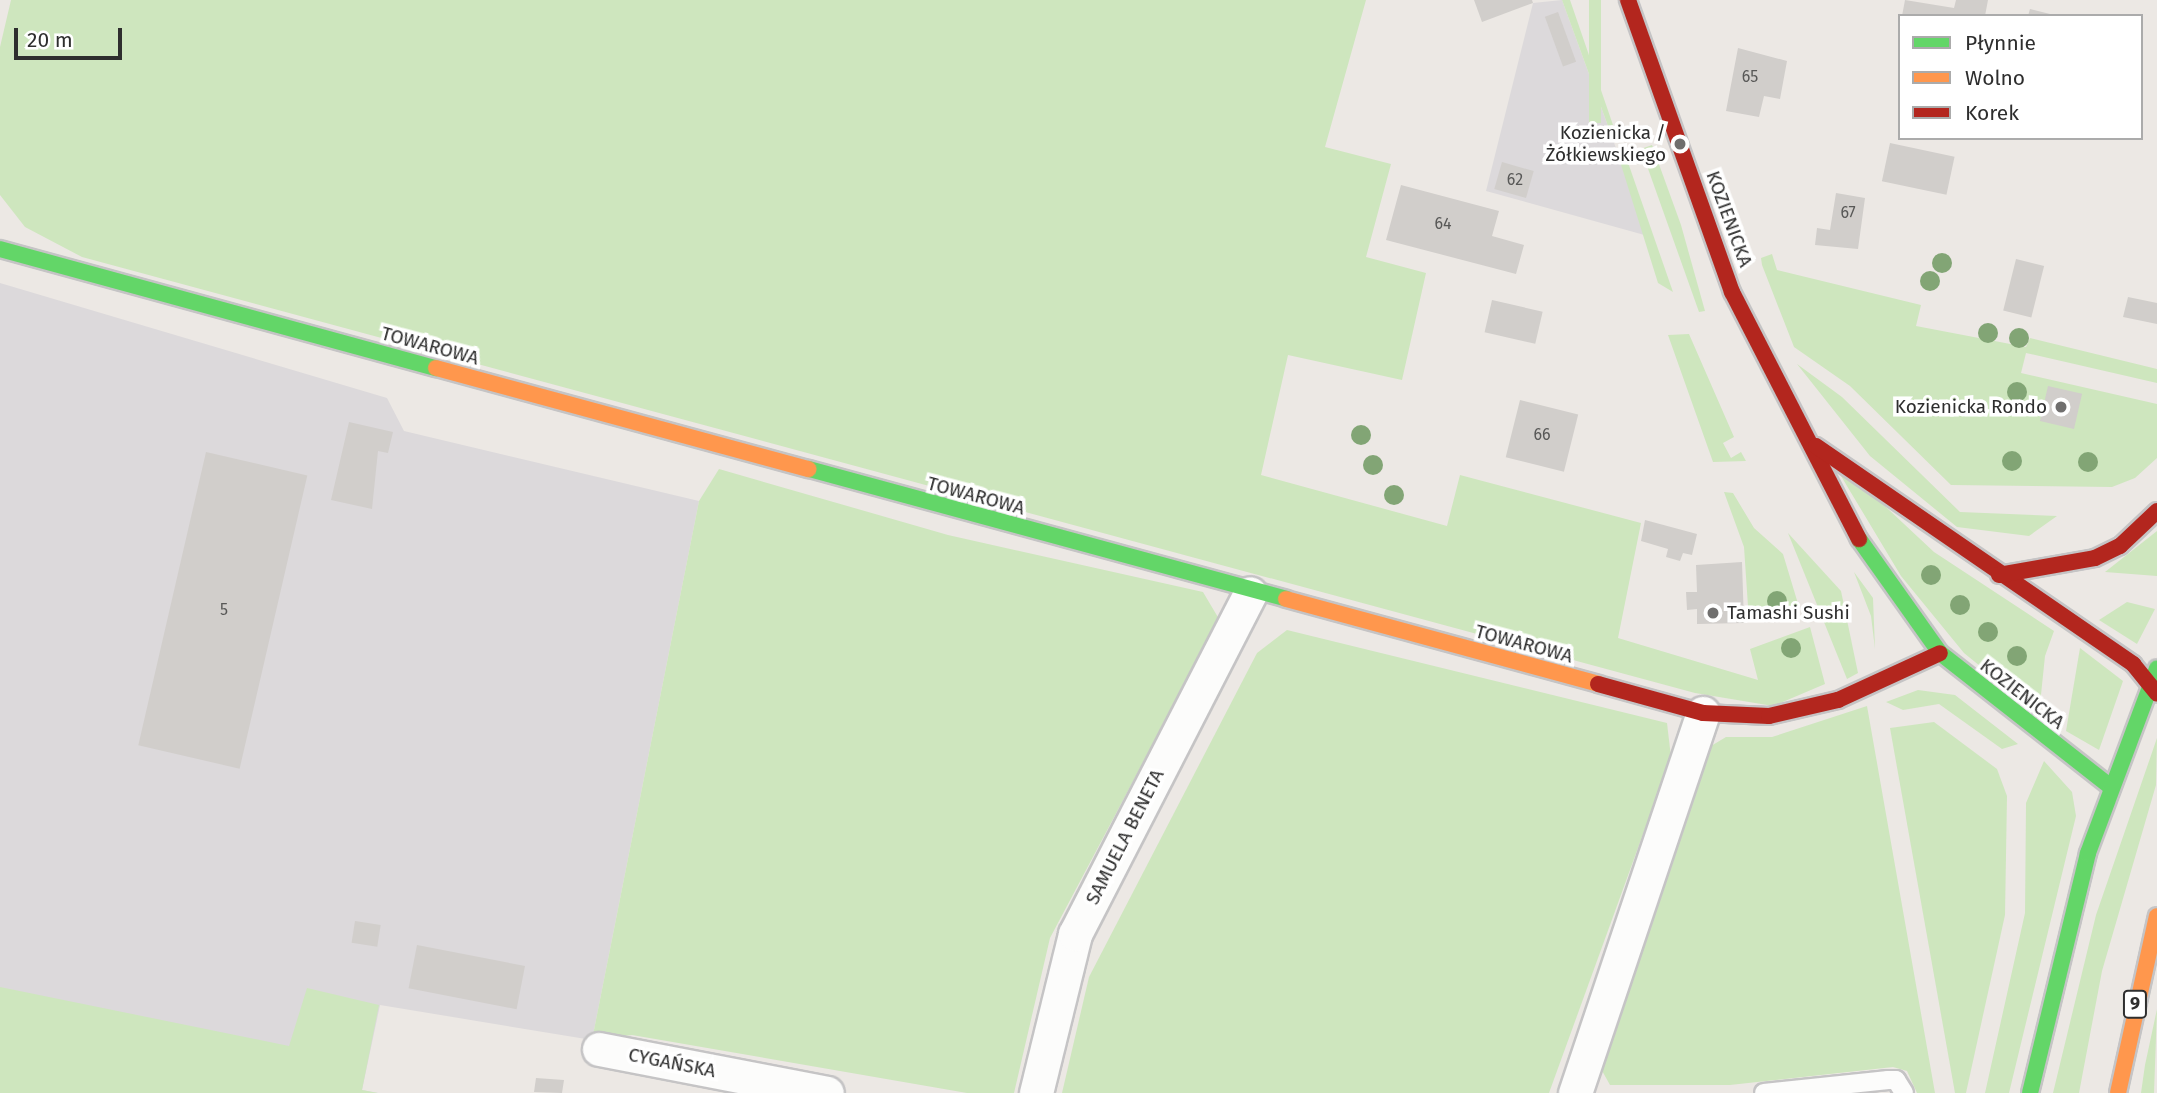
<!DOCTYPE html>
<html>
<head>
<meta charset="utf-8">
<style>
	body { margin:0 }
	#map { position:relative; width:2157px; height:1093px; overflow:hidden; background:#ece8e4; font-family:"Fira Sans",sans-serif }
	div>[style] { position:absolute }
	[style*='--x'] { left:calc(var(--x)*1px); top:calc(var(--y)*1px); width:calc(var(--w)*1px); rotate:calc(var(--a)*1deg) }
	.industrial>* { inset:0; background:#dcd9db }
	.green>* { inset:0; background:#cee6be; transform-origin:0 0 }
	.building>* { inset:0; background:#d1cecb; transform-origin:0 0 }
	.roads { filter:drop-shadow(2px 0 #c5c4c5) drop-shadow(-2px 0 #c5c4c5) drop-shadow(0 2px #c5c4c5) drop-shadow(0 -2px #c5c4c5) }
	.lane>* { height:18px; margin:-9px; padding:0 9px; transform-origin:9px; border-radius:9px; background:#fcfcfb }
	.street>* { height:33px; margin:-16.5px; padding:0 16.5px; transform-origin:16.5px; border-radius:16.5px; background:#fcfcfb }
	.fast>* { height:16px; margin:-8px; padding:0 8px; transform-origin:8px; border-radius:8px; background:#63d668 }
	.slow>* { height:16px; margin:-8px; padding:0 8px; transform-origin:8px; border-radius:8px; background:#ff974d }
	.jam>* { height:16px; margin:-8px; padding:0 8px; transform-origin:8px; border-radius:8px; background:#b3261e }
	.trees>* { width:20px; height:20px; margin:-10px; border-radius:50%; background:#82a575 }
	.dots>* { width:19px; height:19px; translate:-50% -50%; box-sizing:border-box; border:4px solid #fff; border-radius:50% }
	span { translate:-50% -50%; white-space:nowrap; text-align:center; line-height:1.15; -webkit-text-stroke:7px #fff; paint-order:stroke }
	.number-label { font-size:16px; color:#585857 }
	.number-label span { -webkit-text-stroke-width:0 }
	.shield-label span { padding:2px 5px; background:#fff; border:2px solid; border-radius:5px; -webkit-text-stroke-width:0 }
	.shield-label { font-size:18px; color:#2e2e2e; font-weight:700 }
	.poi-label { font-size:19px; color:#2e2e2e }
	.right { translate:-100% -50%; text-align:right }
	.left { translate:0 -50%; text-align:left }
	.street-label { font-size:19px; color:#2e2e2e }
	.legend { position:absolute; left:1898px; top:14px; width:245px; height:126px; box-sizing:border-box; background:#fff; border:2px solid #ababab; margin:0; padding:9px 12px; list-style:none; font-size:21px; color:#2e2e2e }
	.legend li { display:flex; align-items:center; gap:14px; height:35px }
	.legend b { width:35px; border:2px solid #ababab }
	.scale { position:absolute; left:14px; top:28px; width:108px; height:32px; box-sizing:border-box; border:4px solid #2e2e2e; border-top:0; padding-left:9px; font-size:21px; line-height:24px; white-space:nowrap; color:#2e2e2e; -webkit-text-stroke:5px #fff; paint-order:stroke }
</style>
</head>
<body>
<div id="map">
	<div class="industrial">
		<div style="clip-path:polygon(1562px 0,1648px 236px,1486px 191px,1533px 3px)"></div>
		<div style="clip-path:polygon(0 283px,387px 398px,404px 431px,699px 501px,592px 1040px,380px 1005px,362px 1090px,378px 1093px,0 1093px)"></div>
	</div>
	<div class="green">
		<div style="clip-path:polygon(11px 0,1366px 0,1325px 147px,1391px 164px,1366px 257px,1426px 273px,1402px 380px,1288px 355px,1261px 475px,1447px 526px,1460px 475px,1641px 523px,1618px 638px,1758px 680px,1750px 649px,1810px 627px,1825px 684px,1773px 706px,1695px 693px,82px 257px,25px 227px,0 195px,0 47px)"></div>
		<div style="clip-path:polygon(1562px 0,1570px 0,1613px 125px,1608px 126px)"></div>
		<div style="left:1589px;top:0;width:12px;height:123px"></div>
		<div style="clip-path:polygon(1652px 145px,1681px 225px,1705px 311px,1699px 312px,1641px 149px)"></div>
		<div style="clip-path:polygon(1624px 151px,1673px 292px,1658px 283px,1618px 155px)"></div>
		<div style="clip-path:polygon(1772px 254px,1777px 270px,1921px 305px,1916px 326px,2026px 347px,2030px 338px,2157px 369px,2157px 383px,2026px 353px,2021px 373px,2157px 404px,2157px 458px,2135px 478px,2112px 487px,1951px 485px,1850px 386px,1794px 347px,1762px 265px,1761px 258px)"></div>
		<div style="clip-path:polygon(1689px 334px,1734px 437px,1723px 443px,1731px 458px,1741px 452px,1746px 461px,1713px 462px,1668px 335px)"></div>
		<div style="clip-path:polygon(1797px 364px,1842px 397px,1960px 512px,2057px 516px,2029px 536px,1957px 527px,1870px 456px)"></div>
		<div style="clip-path:polygon(1826px 451px,1934px 552px,2054px 631px,2045px 656px,2039px 714px,1964px 653px,1901px 576px)"></div>
		<div style="clip-path:polygon(719px 469px,948px 535px,1203px 592px,1219px 619px,1050px 938px,1014px 1093px,967px 1093px,632px 1035px,592px 1040px,699px 501px)"></div>
		<div style="clip-path:polygon(1724px 492px,1733px 493px,1754px 528px,1783px 554px,1799px 607px,1749px 621px,1744px 547px)"></div>
		<div style="clip-path:polygon(2157px 531px,2157px 576px,2105px 572px)"></div>
		<div style="clip-path:polygon(1788px 533px,1841px 591px,1858px 673px,1847px 679px)"></div>
		<div style="clip-path:polygon(1854px 572px,1873px 598px,1875px 649px,1871px 616px)"></div>
		<div style="clip-path:polygon(2127px 602px,2155px 609px,2137px 644px,2099px 620px)"></div>
		<div style="clip-path:polygon(1287px 630px,1667px 723px,1671px 757px,1549px 1093px,1062px 1093px,1089px 977px,1257px 653px)"></div>
		<div style="clip-path:polygon(2080px 648px,2123px 681px,2099px 750px,2066px 731px)"></div>
		<div style="clip-path:polygon(1918px 690px,1955px 695px,2018px 744px,2002px 749px,1939px 704px,1903px 710px,1886px 702px)"></div>
		<div style="clip-path:polygon(1867px 706px,1935px 1093px,1917px 1093px,1907px 1071px,1893px 1067px,1730px 1085px,1610px 1085px,1600px 1067px,1706px 749px,1726px 737px,1772px 737px)"></div>
		<div style="clip-path:polygon(1934px 722px,1997px 769px,2007px 796px,2005px 915px,1966px 1093px,1955px 1093px,1890px 728px)"></div>
		<div style="clip-path:polygon(2157px 738px,2156px 785px,2102px 971px,2079px 1093px,2053px 1093px,2096px 915px)"></div>
		<div style="clip-path:polygon(2044px 761px,2072px 792px,2076px 816px,2009px 1093px,1985px 1093px,2025px 913px,2026px 803px)"></div>
		<div style="clip-path:polygon(0 987px,289px 1046px,307px 988px,379px 1005px,362px 1090px,378px 1093px,0 1093px)"></div>
		<div style="clip-path:polygon(2157px 1009px,2154px 1093px,2141px 1093px,2145px 1065px)"></div>
	</div>
	<div class="building">
		<div style="clip-path:polygon(1474px 0,1532px 0,1533px 3px,1482px 22px)"></div>
		<div style="clip-path:polygon(1905px 0,1954px 8px,1956px 0,1988px 0,1985px 16px,1902px 16px)"></div>
		<div style="clip-path:polygon(2030px 9px,2054px 15px,2053px 16px,2028px 16px)"></div>
		<div style="left:1558px;top:12px;width:53px;height:14px;rotate:70deg"></div>
		<div style="clip-path:polygon(1738px 48px,1787px 61px,1780px 99px,1764px 96px,1759px 117px,1726px 111px)"></div>
		<div style="left:1890px;top:143px;width:66px;height:39px;rotate:12deg"></div>
		<div style="left:1502px;top:162px;width:33px;height:28px;rotate:16deg"></div>
		<div style="clip-path:polygon(1401px 185px,1499px 211px,1492px 236px,1524px 245px,1516px 274px,1386px 240px)"></div>
		<div style="clip-path:polygon(1836px 193px,1865px 198px,1858px 249px,1815px 245px,1817px 228px,1830px 230px)"></div>
		<div style="left:2016px;top:259px;width:29px;height:53px;rotate:14deg"></div>
		<div style="clip-path:polygon(2128px 297px,2157px 303px,2157px 324px,2123px 317px)"></div>
		<div style="left:1492px;top:300px;width:52px;height:33px;rotate:13deg"></div>
		<div style="left:2048px;top:386px;width:35px;height:36px;rotate:13deg"></div>
		<div style="left:1520px;top:400px;width:60px;height:59px;rotate:14deg"></div>
		<div style="clip-path:polygon(349px 422px,393px 432px,388px 453px,378px 451px,372px 509px,331px 500px)"></div>
		<div style="left:206px;top:452px;width:104px;height:301px;rotate:13deg"></div>
		<div style="clip-path:polygon(1645px 520px,1697px 534px,1692px 555px,1683px 553px,1680px 561px,1666px 557px,1668px 549px,1641px 541px)"></div>
		<div style="clip-path:polygon(1742px 562px,1744px 623px,1697px 624px,1697px 609px,1687px 610px,1686px 592px,1697px 592px,1696px 565px)"></div>
		<div style="left:355px;top:921px;width:26px;height:22px;rotate:9deg"></div>
		<div style="left:417px;top:945px;width:110px;height:44px;rotate:11deg"></div>
		<div style="clip-path:polygon(536px 1078px,564px 1080px,562px 1093px,534px 1092px)"></div>
	</div>
	<div class="roads">
		<div class="lane">
			<div style="--x:1764;--y:1093;--w:125;--a:-6"></div>
			<div style="--x:1888;--y:1080;--w:8;--a:0"></div>
			<div style="--x:1896;--y:1080;--w:15;--a:58"></div>
		</div>
		<div class="street">
			<div style="--x:599;--y:1049;--w:232;--a:10.9"></div>
			<div style="--x:1036;--y:1093;--w:164;--a:-76.2"></div>
			<div style="--x:1075;--y:934;--w:383;--a:-62.8"></div>
			<div style="--x:1575;--y:1093;--w:401;--a:-71.4"></div>
		</div>
		<div class="fast">
			<div style="--x:0;--y:249;--w:452;--a:15.3"></div>
			<div style="--x:809;--y:469;--w:494;--a:15.2"></div>
			<div style="--x:1859;--y:539;--w:140;--a:54.6"></div>
			<div style="--x:1940;--y:653;--w:217;--a:38.1"></div>
			<div style="--x:2030;--y:1093;--w:247;--a:-76.4"></div>
			<div style="--x:2088;--y:853;--w:197;--a:-69.5"></div>
		</div>
		<div class="slow">
			<div style="--x:436;--y:368;--w:386;--a:15.2"></div>
			<div style="--x:1286;--y:599;--w:323;--a:15.2"></div>
			<div style="--x:2118;--y:1093;--w:181;--a:-77.6"></div>
		</div>
		<div class="jam">
			<div style="--x:1628;--y:0;--w:310;--a:70.4"></div>
			<div style="--x:1732;--y:292;--w:278;--a:62.8"></div>
			<div style="--x:1816;--y:446;--w:385;--a:34.5"></div>
			<div style="--x:2133;--y:664;--w:38;--a:51"></div>
			<div style="--x:1999;--y:575;--w:97;--a:-10"></div>
			<div style="--x:2095;--y:558;--w:28;--a:-26"></div>
			<div style="--x:2120;--y:546;--w:51;--a:-43.4"></div>
			<div style="--x:1598;--y:684;--w:109;--a:15.4"></div>
			<div style="--x:1703;--y:713;--w:66;--a:2.6"></div>
			<div style="--x:1769;--y:716;--w:71;--a:-13.1"></div>
			<div style="--x:1838;--y:700;--w:112;--a:-24.7"></div>
		</div>
	</div>
	<div class="trees">
		<div style="left:1942px;top:263px"></div>
		<div style="left:1930px;top:281px"></div>
		<div style="left:1988px;top:333px"></div>
		<div style="left:2019px;top:338px"></div>
		<div style="left:2017px;top:392px"></div>
		<div style="left:1361px;top:435px"></div>
		<div style="left:2012px;top:461px"></div>
		<div style="left:2088px;top:462px"></div>
		<div style="left:1373px;top:465px"></div>
		<div style="left:1394px;top:495px"></div>
		<div style="left:1931px;top:575px"></div>
		<div style="left:1777px;top:601px"></div>
		<div style="left:1960px;top:605px"></div>
		<div style="left:1988px;top:632px"></div>
		<div style="left:1791px;top:648px"></div>
		<div style="left:2017px;top:656px"></div>
	</div>
	<div class="dots">
		<div style="left:1680px;top:144px;background:#706f6e"></div>
		<div style="left:2061px;top:407px;background:#706f6e"></div>
		<div style="left:1713px;top:613px;background:#706f6e"></div>
	</div>
	<div class="number-label">
		<span style="left:1750px;top:77px">65</span>
		<span style="left:1515px;top:180px">62</span>
		<span style="left:1848px;top:213px">67</span>
		<span style="left:1443px;top:224px">64</span>
		<span style="left:1542px;top:435px">66</span>
		<span style="left:224px;top:610px">5</span>
	</div>
	<div class="shield-label">
		<span style="left:2135px;top:1004px">9</span>
	</div>
	<div class="poi-label">
		<span class="right" style="left:1666px;top:144px">Kozienicka /<br>Żółkiewskiego</span>
		<span class="right" style="left:2047px;top:407px">Kozienicka Rondo</span>
		<span class="left" style="left:1727px;top:613px">Tamashi Sushi</span>
	</div>
	<div class="street-label">
		<span style="left:1729px;top:219px;rotate:70deg">KOZIENICKA</span>
		<span style="left:430px;top:346px;rotate:15deg">TOWAROWA</span>
		<span style="left:976px;top:496px;rotate:15deg">TOWAROWA</span>
		<span style="left:1524px;top:644px;rotate:15deg">TOWAROWA</span>
		<span style="left:2022px;top:694px;rotate:38deg">KOZIENICKA</span>
		<span style="left:1125px;top:837px;rotate:-63deg">SAMUELA BENETA</span>
		<span style="left:672px;top:1063px;rotate:11deg">CYGAŃSKA</span>
	</div>
	<ul class="legend">
	<li><b style="height:9px;background:#63d668"></b>Płynnie</li>
	<li><b style="height:9px;background:#ff974d"></b>Wolno</li>
	<li><b style="height:9px;background:#b3261e"></b>Korek</li>
	</ul>
	<div class="scale">20 m</div>
</div>
</body>
</html>
